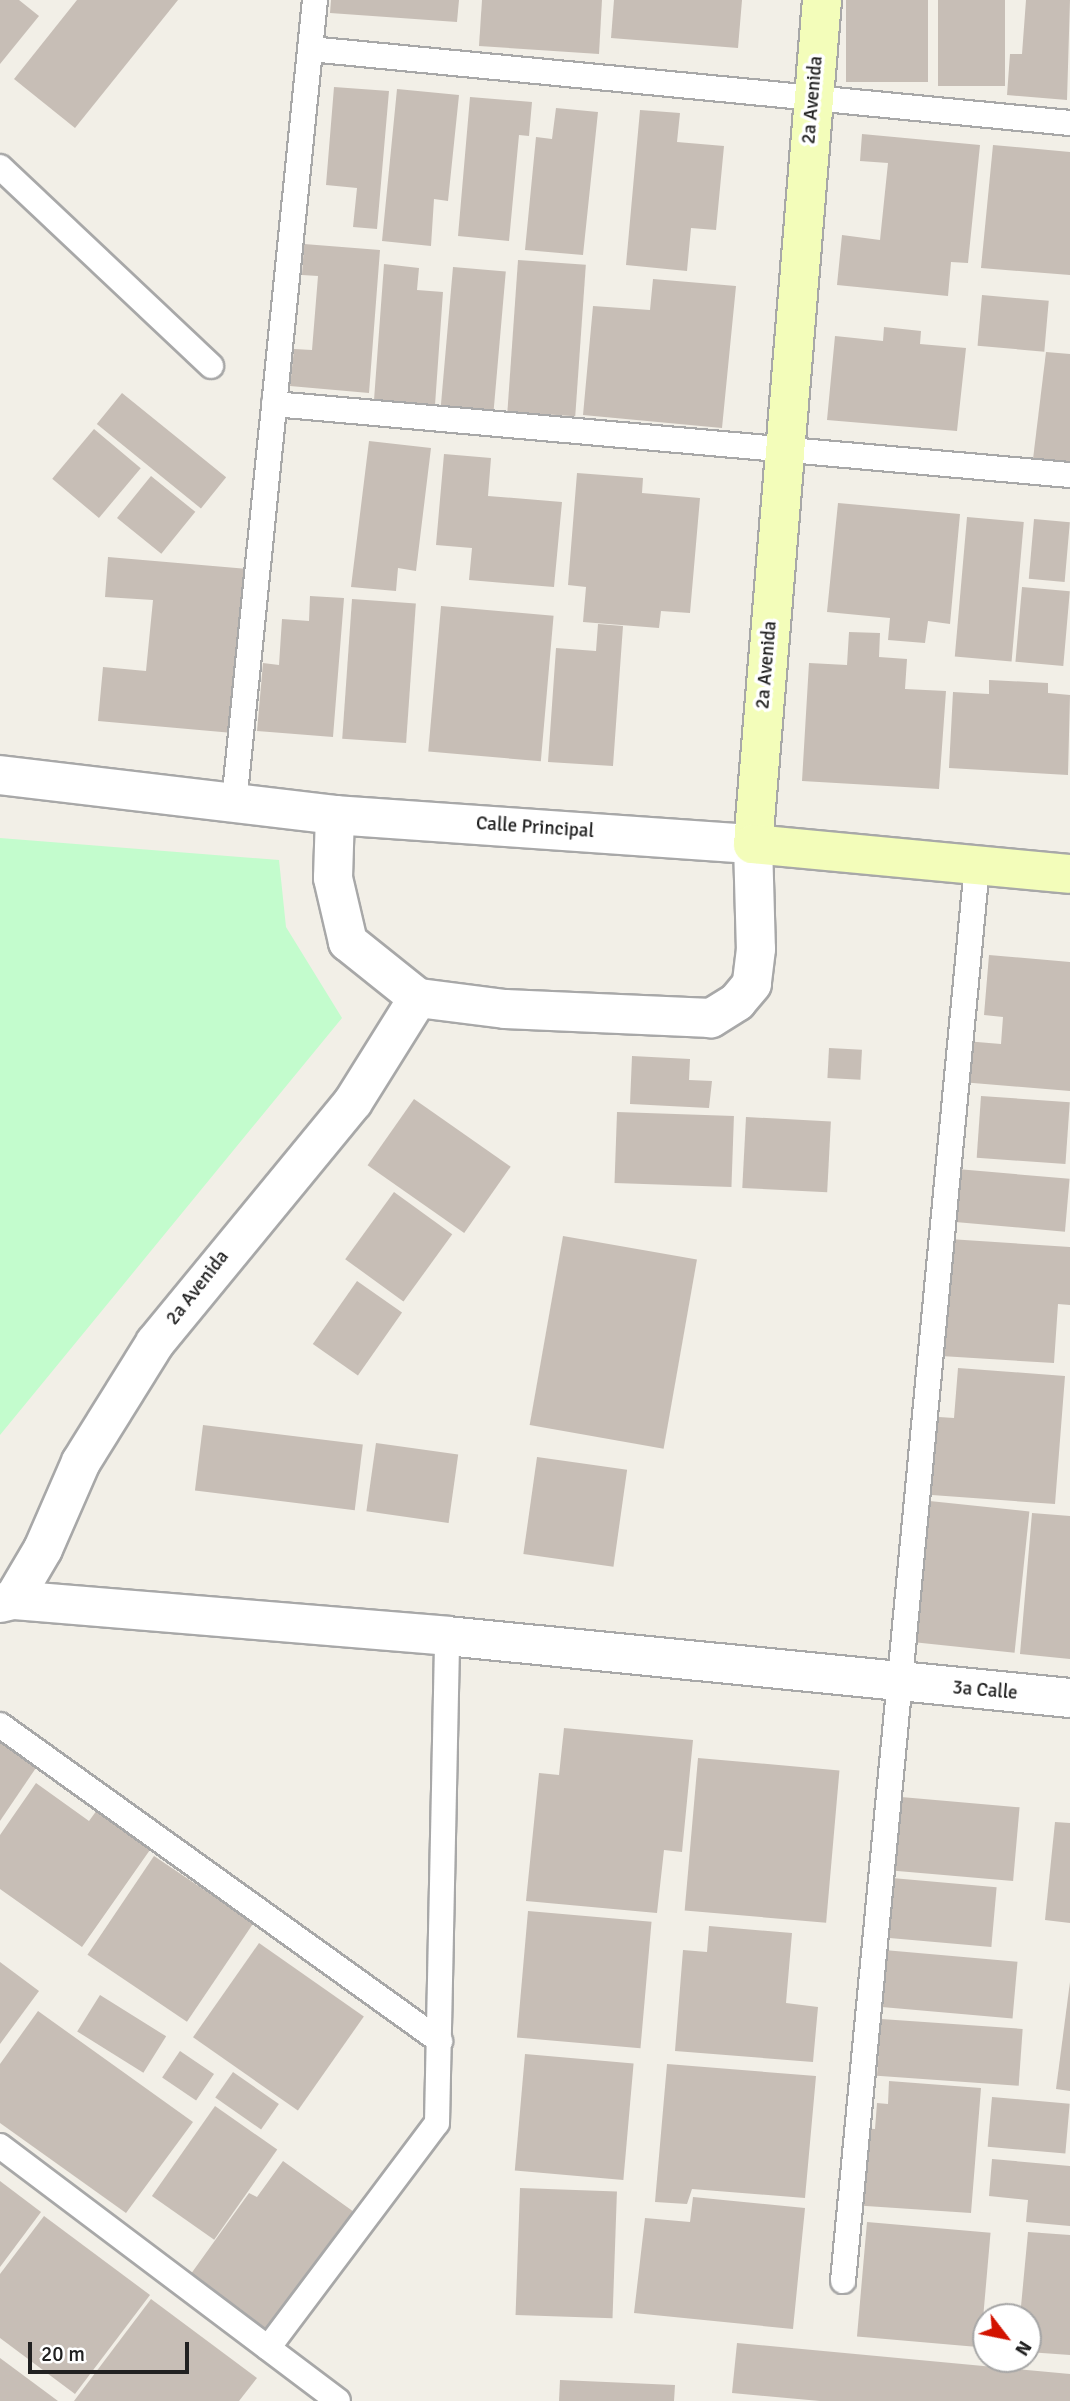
<!DOCTYPE html>
<html>
<head>
<meta charset="utf-8">
<style>
	body { margin:0 }
	#map { position:relative; width:1070px; height:2401px; overflow:hidden; background:#f2efe7; font-family:Signika,sans-serif }
	div>[style] { position:absolute }
	[style*='--x'] { left:calc(var(--x)*1px); top:calc(var(--y)*1px); width:calc(var(--w)*1px); rotate:calc(var(--a)*1deg) }
	.park>* { inset:0; background:#c3fccd }
	.building>* { inset:0; background:#c7beb6; transform-origin:0 0 }
	.roads { filter:drop-shadow(2px 0 #a8a8a8) drop-shadow(-2px 0 #a8a8a8) drop-shadow(0 2px #a8a8a8) drop-shadow(0 -2px #a8a8a8) }
	.lane>* { height:24px; margin:-12px; padding:0 12px; transform-origin:12px; border-radius:12px; background:#fff }
	.street>* { height:38px; margin:-19px; padding:0 19px; transform-origin:19px; border-radius:19px; background:#fff }
	.secondary>* { height:38px; margin:-19px; padding:0 19px; transform-origin:19px; border-radius:19px; background:#f3fdba }
	span { translate:-50% -50%; white-space:nowrap; text-align:center; line-height:1.15; -webkit-text-stroke:7px #fff; paint-order:stroke }
	.street-label { font-size:19px; color:#212121 }
	.north { position:absolute; left:972px; top:2303px; width:70px; height:70px; box-sizing:border-box; background:#fff; border:2px solid #a6a6a6; border-radius:50%; rotate:122deg; font-size:19px; font-weight:700; line-height:28px; text-align:center; color:#212121 }
	.north::after { content:''; display:block; margin:auto; width:24px; height:32px; background:#d21300; clip-path:polygon(50% 0,100% 100%,50% 72%,0 100%) }
	.scale { position:absolute; left:28px; top:2342px; width:161px; height:32px; box-sizing:border-box; border:4px solid #212121; border-top:0; padding-left:9px; font-size:21px; line-height:24px; white-space:nowrap; color:#212121; -webkit-text-stroke:5px #fff; paint-order:stroke }
</style>
</head>
<body>
<div id="map">
	<div class="park">
		<div style="clip-path:polygon(0 838px,279px 860px,286px 927px,342px 1018px,0 1435px)"></div>
	</div>
	<div class="building">
		<div style="clip-path:polygon(0 0,19px 0,39px 16px,0 64px)"></div>
		<div style="clip-path:polygon(77px 0,178px 0,75px 128px,14px 79px)"></div>
		<div style="clip-path:polygon(331px 0,459px 0,457px 22px,330px 13px)"></div>
		<div style="clip-path:polygon(482px 0,602px 0,599px 54px,479px 46px)"></div>
		<div style="clip-path:polygon(614px 0,742px 0,738px 48px,611px 38px)"></div>
		<div style="left:846px;top:0;width:82px;height:82px"></div>
		<div style="left:938px;top:0;width:67px;height:86px"></div>
		<div style="clip-path:polygon(1026px 0,1070px 0,1067px 100px,1007px 95px,1010px 54px,1022px 54px)"></div>
		<div style="clip-path:polygon(334px 87px,389px 91px,377px 229px,353px 227px,357px 188px,326px 185px)"></div>
		<div style="clip-path:polygon(397px 89px,459px 95px,448px 201px,434px 199px,431px 246px,382px 241px)"></div>
		<div style="clip-path:polygon(470px 97px,532px 102px,529px 136px,519px 135px,509px 241px,458px 236px)"></div>
		<div style="clip-path:polygon(556px 108px,598px 112px,583px 255px,525px 250px,536px 137px,552px 139px)"></div>
		<div style="clip-path:polygon(640px 110px,680px 113px,677px 142px,724px 146px,716px 230px,691px 228px,687px 271px,626px 265px)"></div>
		<div style="clip-path:polygon(862px 134px,980px 145px,968px 263px,951px 262px,948px 296px,837px 285px,842px 235px,880px 240px,888px 163px,860px 161px)"></div>
		<div style="clip-path:polygon(993px 145px,1070px 152px,1070px 275px,981px 268px)"></div>
		<div style="clip-path:polygon(304px 244px,380px 250px,369px 393px,290px 386px,294px 349px,312px 350px,318px 276px,302px 275px)"></div>
		<div style="left:518px;top:260px;width:68px;height:152px;rotate:4deg"></div>
		<div style="clip-path:polygon(384px 264px,419px 268px,417px 290px,443px 292px,435px 405px,374px 400px)"></div>
		<div style="left:453px;top:267px;width:53px;height:141px;rotate:5deg"></div>
		<div style="clip-path:polygon(653px 279px,736px 286px,722px 428px,583px 415px,593px 306px,650px 310px)"></div>
		<div style="left:982px;top:295px;width:67px;height:51px;rotate:5deg"></div>
		<div style="clip-path:polygon(884px 327px,921px 331px,920px 344px,966px 348px,957px 431px,827px 420px,835px 336px,883px 341px)"></div>
		<div style="clip-path:polygon(1046px 352px,1070px 354px,1070px 463px,1033px 459px)"></div>
		<div style="left:122px;top:393px;width:134px;height:40px;rotate:39deg"></div>
		<div style="left:94px;top:429px;width:61px;height:65px;rotate:40deg"></div>
		<div style="clip-path:polygon(369px 441px,431px 448px,416px 571px,398px 568px,396px 591px,351px 587px)"></div>
		<div style="clip-path:polygon(444px 454px,491px 458px,488px 496px,562px 502px,554px 587px,469px 580px,472px 548px,436px 545px)"></div>
		<div style="clip-path:polygon(577px 473px,643px 478px,642px 493px,700px 498px,690px 613px,661px 611px,659px 628px,583px 622px,586px 587px,568px 585px)"></div>
		<div style="left:151px;top:476px;width:57px;height:54px;rotate:39deg"></div>
		<div style="clip-path:polygon(838px 503px,960px 514px,950px 624px,928px 621px,925px 643px,888px 640px,890px 618px,827px 612px)"></div>
		<div style="left:967px;top:517px;width:57px;height:140px;rotate:5deg"></div>
		<div style="left:1034px;top:519px;width:36px;height:60px;rotate:5deg"></div>
		<div style="clip-path:polygon(108px 557px,248px 569px,233px 733px,98px 721px,103px 667px,146px 671px,153px 600px,105px 597px)"></div>
		<div style="left:1022px;top:587px;width:48px;height:75px;rotate:5deg"></div>
		<div style="clip-path:polygon(310px 596px,344px 598px,333px 737px,257px 731px,263px 663px,279px 665px,282px 619px,309px 621px)"></div>
		<div style="left:352px;top:599px;width:64px;height:140px;rotate:4deg"></div>
		<div style="left:441px;top:606px;width:113px;height:146px;rotate:5deg"></div>
		<div style="clip-path:polygon(598px 624px,623px 626px,613px 766px,548px 762px,556px 648px,596px 651px)"></div>
		<div style="clip-path:polygon(849px 632px,880px 633px,879px 657px,907px 659px,905px 689px,946px 691px,939px 789px,802px 781px,809px 663px,847px 665px)"></div>
		<div style="clip-path:polygon(989px 680px,1048px 683px,1048px 693px,1070px 695px,1068px 775px,949px 768px,953px 692px,989px 694px)"></div>
		<div style="clip-path:polygon(989px 955px,1070px 962px,1070px 1091px,961px 1082px,965px 1041px,1001px 1044px,1003px 1017px,984px 1015px)"></div>
		<div style="left:829px;top:1048px;width:33px;height:30px;rotate:3deg"></div>
		<div style="clip-path:polygon(632px 1056px,690px 1059px,689px 1080px,712px 1081px,709px 1108px,630px 1104px)"></div>
		<div style="left:981px;top:1096px;width:89px;height:62px;rotate:4deg"></div>
		<div style="left:414px;top:1099px;width:118px;height:81px;rotate:35deg"></div>
		<div style="left:617px;top:1112px;width:117px;height:71px;rotate:2deg"></div>
		<div style="left:746px;top:1117px;width:85px;height:71px;rotate:3deg"></div>
		<div style="left:957px;top:1169px;width:113px;height:53px;rotate:5deg"></div>
		<div style="left:394px;top:1192px;width:72px;height:83px;rotate:36deg"></div>
		<div style="left:563px;top:1236px;width:136px;height:192px;rotate:10deg"></div>
		<div style="clip-path:polygon(949px 1239px,1070px 1247px,1070px 1305px,1058px 1304px,1054px 1363px,941px 1356px)"></div>
		<div style="left:357px;top:1281px;width:55px;height:77px;rotate:35deg"></div>
		<div style="clip-path:polygon(958px 1368px,1065px 1376px,1055px 1504px,918px 1494px,924px 1416px,954px 1418px)"></div>
		<div style="left:203px;top:1425px;width:161px;height:66px;rotate:7deg"></div>
		<div style="left:376px;top:1443px;width:83px;height:69px;rotate:8deg"></div>
		<div style="left:537px;top:1457px;width:91px;height:98px;rotate:8deg"></div>
		<div style="left:920px;top:1500px;width:110px;height:142px;rotate:6deg"></div>
		<div style="clip-path:polygon(1032px 1513px,1070px 1516px,1070px 1659px,1020px 1654px)"></div>
		<div style="clip-path:polygon(0 1726px,44px 1756px,0 1821px)"></div>
		<div style="clip-path:polygon(564px 1728px,693px 1740px,682px 1852px,664px 1850px,657px 1913px,526px 1901px,539px 1773px,559px 1775px)"></div>
		<div style="left:698px;top:1758px;width:142px;height:153px;rotate:5deg"></div>
		<div style="clip-path:polygon(36px 1783px,89px 1821px,105px 1799px,159px 1837px,82px 1947px,0 1889px,0 1835px)"></div>
		<div style="left:901px;top:1797px;width:119px;height:74px;rotate:5deg"></div>
		<div style="clip-path:polygon(1055px 1822px,1070px 1823px,1070px 1923px,1045px 1920px)"></div>
		<div style="left:154px;top:1856px;width:120px;height:119px;rotate:34deg"></div>
		<div style="left:892px;top:1878px;width:105px;height:60px;rotate:5deg"></div>
		<div style="left:528px;top:1911px;width:124px;height:127px;rotate:5deg"></div>
		<div style="clip-path:polygon(709px 1926px,792px 1933px,786px 2003px,818px 2007px,813px 2062px,675px 2051px,683px 1950px,707px 1952px)"></div>
		<div style="left:259px;top:1943px;width:128px;height:115px;rotate:35deg"></div>
		<div style="left:884px;top:1950px;width:134px;height:57px;rotate:5deg"></div>
		<div style="clip-path:polygon(0 1962px,39px 1991px,0 2044px)"></div>
		<div style="clip-path:polygon(1070px 1982px,1070px 2091px,1056px 2089px)"></div>
		<div style="left:100px;top:1995px;width:78px;height:43px;rotate:32deg"></div>
		<div style="clip-path:polygon(38px 2011px,193px 2122px,126px 2213px,0 2123px,0 2064px)"></div>
		<div style="left:881px;top:2019px;width:142px;height:57px;rotate:4deg"></div>
		<div style="left:180px;top:2051px;width:41px;height:32px;rotate:34deg"></div>
		<div style="left:525px;top:2054px;width:109px;height:117px;rotate:5deg"></div>
		<div style="clip-path:polygon(667px 2064px,816px 2076px,805px 2198px,692px 2189px,687px 2204px,655px 2202px)"></div>
		<div style="left:233px;top:2072px;width:56px;height:31px;rotate:35deg"></div>
		<div style="clip-path:polygon(889px 2081px,981px 2088px,971px 2213px,851px 2205px,858px 2128px,875px 2129px,877px 2103px,888px 2104px)"></div>
		<div style="left:992px;top:2097px;width:78px;height:50px;rotate:5deg"></div>
		<div style="left:215px;top:2106px;width:76px;height:110px;rotate:35deg"></div>
		<div style="clip-path:polygon(992px 2159px,1070px 2166px,1070px 2226px,1026px 2222px,1028px 2200px,989px 2196px)"></div>
		<div style="clip-path:polygon(283px 2161px,354px 2212px,266px 2334px,188px 2278px,249px 2193px,257px 2197px)"></div>
		<div style="clip-path:polygon(0 2181px,41px 2212px,0 2267px)"></div>
		<div style="left:520px;top:2188px;width:97px;height:127px;rotate:2deg"></div>
		<div style="clip-path:polygon(693px 2197px,805px 2208px,793px 2329px,634px 2313px,645px 2218px,690px 2222px)"></div>
		<div style="clip-path:polygon(44px 2216px,150px 2295px,75px 2394px,0 2338px,0 2274px)"></div>
		<div style="left:867px;top:2222px;width:124px;height:115px;rotate:5deg"></div>
		<div style="clip-path:polygon(1028px 2232px,1070px 2235px,1070px 2355px,1028px 2352px,1028px 2317px,1020px 2317px)"></div>
		<div style="clip-path:polygon(151px 2299px,257px 2378px,239px 2401px,74px 2401px)"></div>
		<div style="clip-path:polygon(737px 2343px,1070px 2374px,1070px 2401px,820px 2401px,732px 2393px)"></div>
		<div style="clip-path:polygon(0 2358px,58px 2401px,0 2401px)"></div>
		<div style="clip-path:polygon(560px 2380px,675px 2385px,674px 2401px,559px 2401px)"></div>
	</div>
	<div class="roads">
		<div class="lane">
			<div style="--x:310;--y:49;--w:764;--a:5.56"></div>
			<div style="--x:0;--y:167;--w:290;--a:43.3"></div>
			<div style="--x:274;--y:404;--w:799;--a:5.1"></div>
			<div style="--x:234;--y:803;--w:807;--a:-84.24"></div>
			<div style="--x:0;--y:1725;--w:542;--a:35.69"></div>
			<div style="--x:0;--y:2146;--w:423;--a:37"></div>
			<div style="--x:843;--y:2281;--w:1421;--a:-84.59"></div>
			<div style="--x:268;--y:2348;--w:281;--a:-53.1"></div>
			<div style="--x:437;--y:2123;--w:487;--a:-88.8"></div>
		</div>
		<div class="street">
			<div style="--x:0;--y:775;--w:337;--a:6.8"></div>
			<div style="--x:335;--y:815;--w:419;--a:4"></div>
			<div style="--x:753;--y:844;--w:105;--a:88.4"></div>
			<div style="--x:756;--y:949;--w:35;--a:97"></div>
			<div style="--x:752;--y:984;--w:23;--a:130"></div>
			<div style="--x:737;--y:1002;--w:31;--a:148"></div>
			<div style="--x:711;--y:1018;--w:206;--a:-177.5"></div>
			<div style="--x:505;--y:1009;--w:88;--a:-172.8"></div>
			<div style="--x:418;--y:998;--w:90;--a:-141.3"></div>
			<div style="--x:348;--y:942;--w:66;--a:-103.2"></div>
			<div style="--x:333;--y:878;--w:63;--a:-88.2"></div>
			<div style="--x:13;--y:1600;--w:59;--a:-59.5"></div>
			<div style="--x:43;--y:1549;--w:95;--a:-66.4"></div>
			<div style="--x:81;--y:1462;--w:140;--a:-58.1"></div>
			<div style="--x:155;--y:1343;--w:312;--a:-50.6"></div>
			<div style="--x:353;--y:1102;--w:123;--a:-58"></div>
			<div style="--x:0;--y:1603;--w:13;--a:-13"></div>
			<div style="--x:13;--y:1600;--w:435;--a:4.7"></div>
			<div style="--x:447;--y:1636;--w:626;--a:5.68"></div>
		</div>
		<div class="secondary">
			<div style="--x:822;--y:0;--w:847;--a:94.67"></div>
			<div style="--x:753;--y:844;--w:318;--a:5.4"></div>
		</div>
	</div>
	<div class="street-label">
		<span style="left:813px;top:100px;rotate:-85deg">2a Avenida</span>
		<span style="left:767px;top:665px;rotate:-85deg">2a Avenida</span>
		<span style="left:535px;top:828px;rotate:4deg">Calle Principal</span>
		<span style="left:198px;top:1288px;rotate:-52deg">2a Avenida</span>
		<span style="left:985px;top:1691px;rotate:5deg">3a Calle</span>
	</div>
	<div class="north">N</div>
	<div class="scale">20 m</div>
</div>
</body>
</html>
